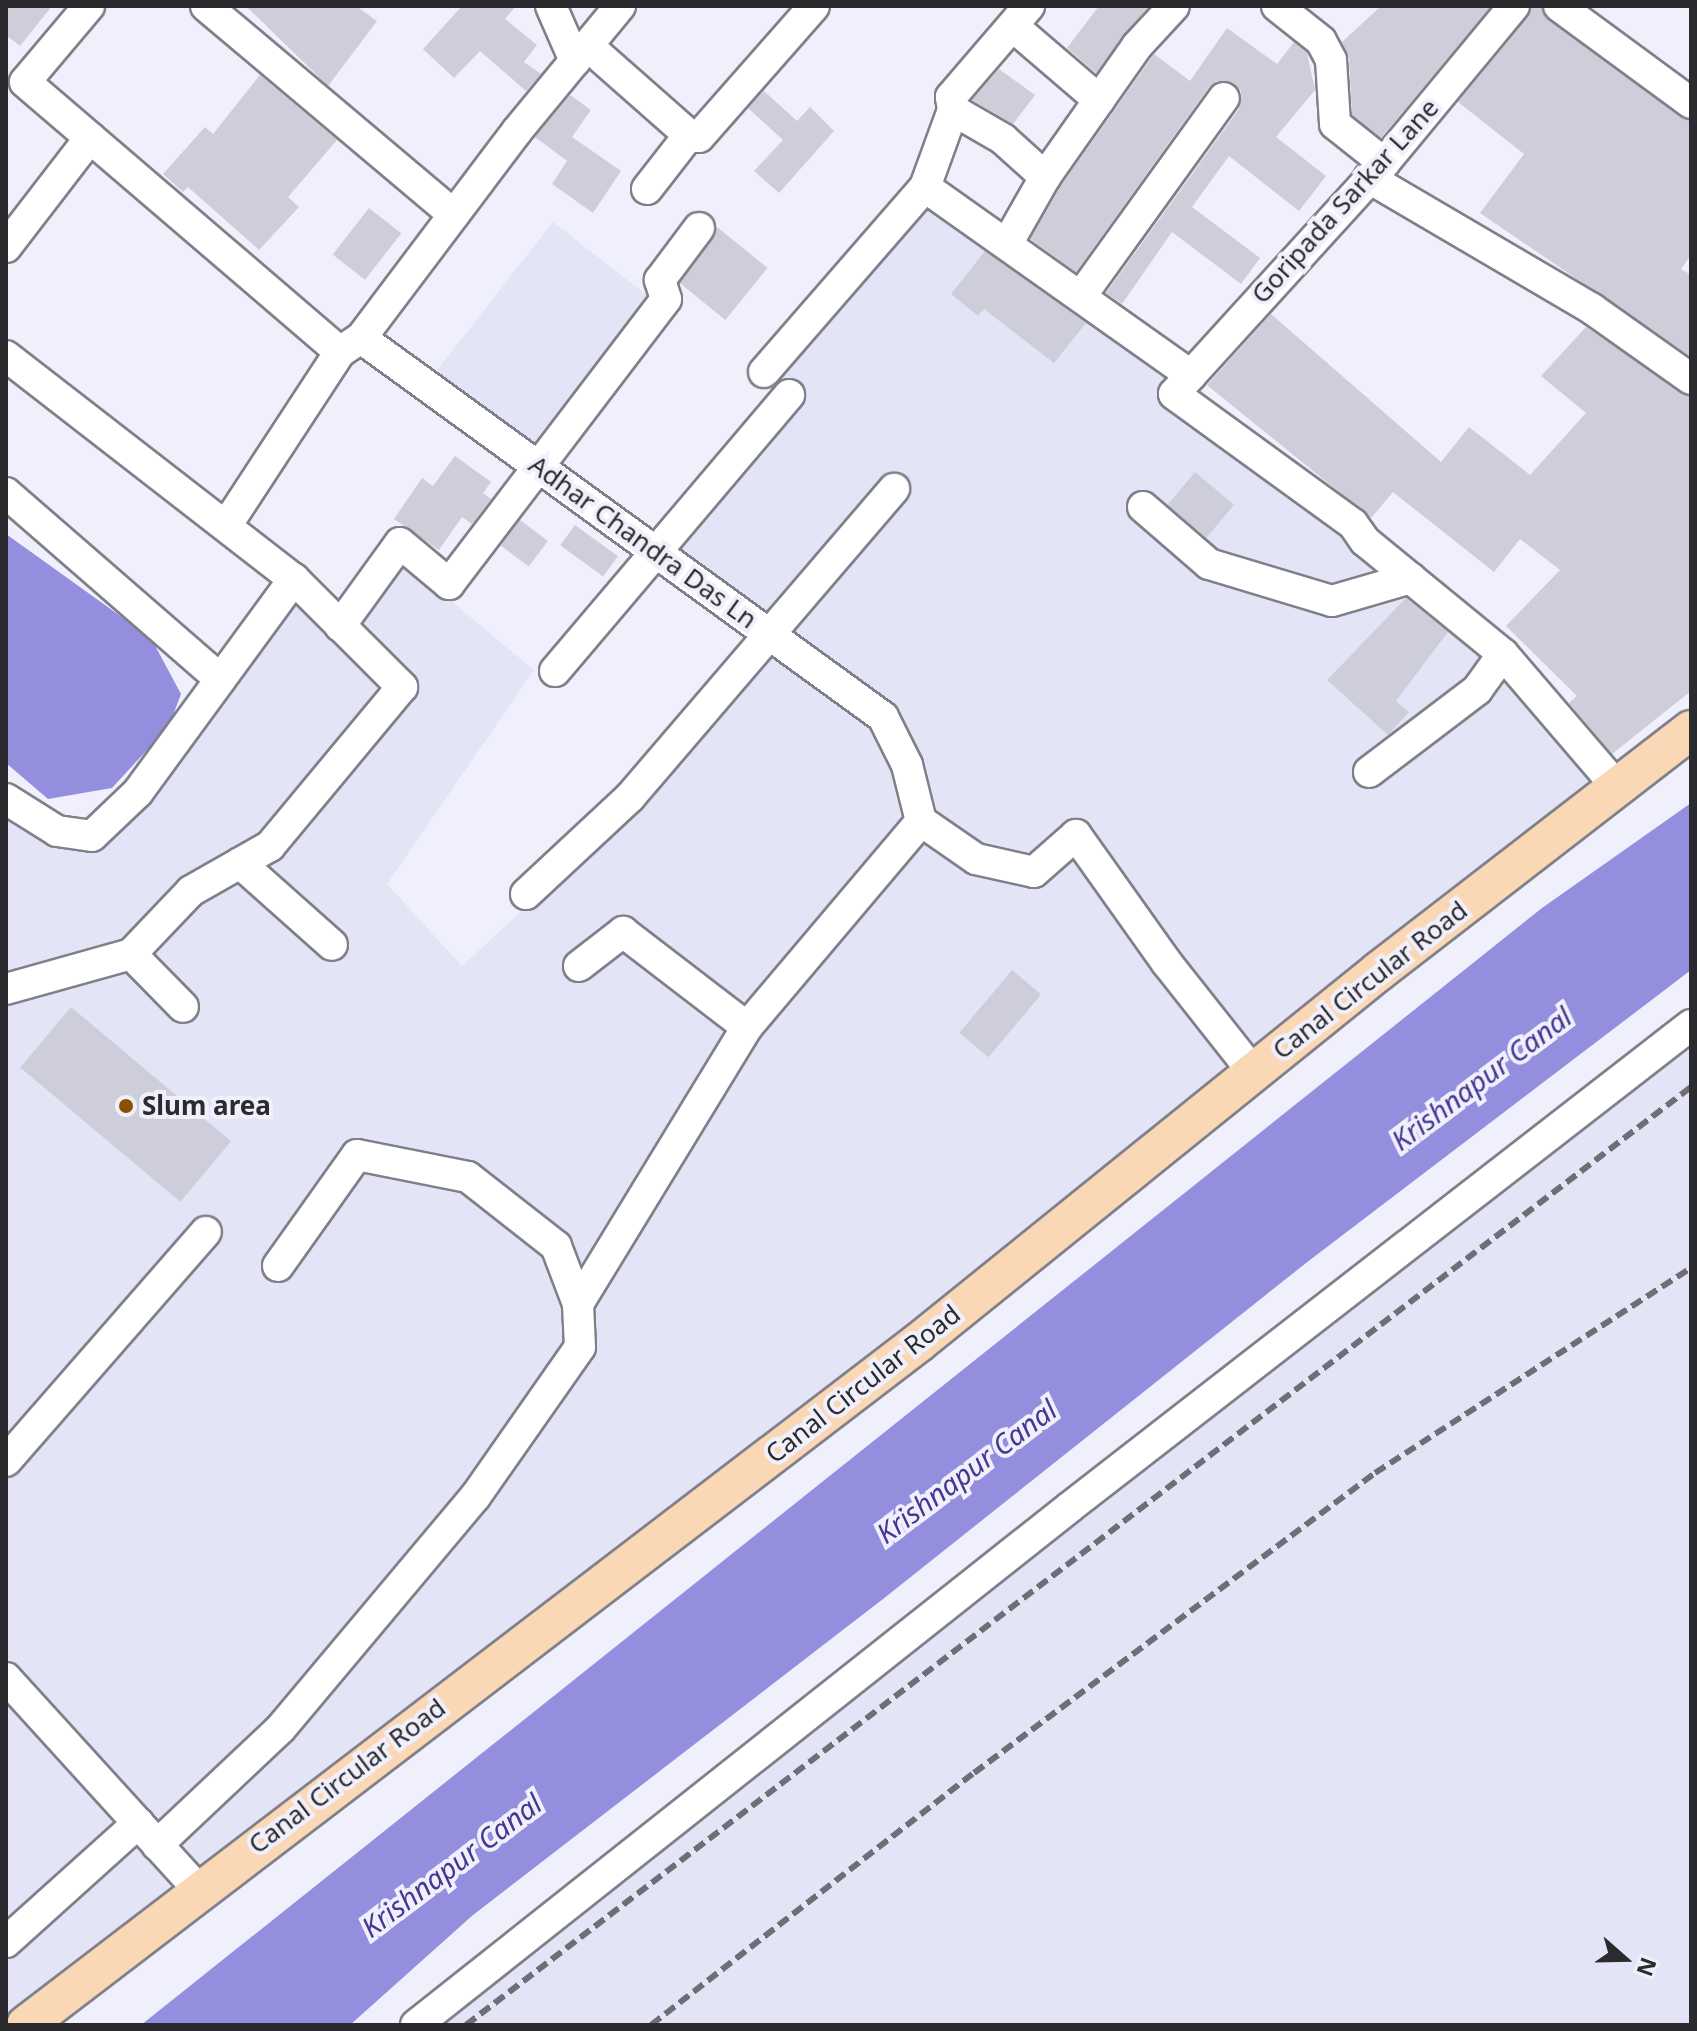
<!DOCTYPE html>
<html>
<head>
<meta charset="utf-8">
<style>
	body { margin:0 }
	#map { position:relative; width:1697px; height:2031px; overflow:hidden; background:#f0f0fc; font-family:"Noto Sans",sans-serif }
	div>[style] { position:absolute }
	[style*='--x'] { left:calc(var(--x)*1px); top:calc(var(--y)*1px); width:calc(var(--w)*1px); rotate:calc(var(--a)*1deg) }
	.built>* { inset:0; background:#e4e4f7; transform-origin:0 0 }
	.water>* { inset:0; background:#948ede }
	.building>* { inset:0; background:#ceceda; transform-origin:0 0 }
	.roads { filter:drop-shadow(2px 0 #80808b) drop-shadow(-2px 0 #80808b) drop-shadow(0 2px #80808b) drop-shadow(0 -2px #80808b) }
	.minor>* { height:30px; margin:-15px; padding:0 15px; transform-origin:15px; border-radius:15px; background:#fff }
	.major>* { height:38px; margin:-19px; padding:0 19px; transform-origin:19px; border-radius:19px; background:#fbd8b5 }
	.rail>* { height:6px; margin-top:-3px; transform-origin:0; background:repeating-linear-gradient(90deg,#6e6e75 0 12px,transparent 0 18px) }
	.dots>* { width:22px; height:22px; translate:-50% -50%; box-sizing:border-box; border:4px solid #f0f0fc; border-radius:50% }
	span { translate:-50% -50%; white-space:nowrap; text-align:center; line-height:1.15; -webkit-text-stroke:8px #f0f0fc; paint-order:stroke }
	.street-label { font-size:26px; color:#2a2a2f }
	.poi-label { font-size:26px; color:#2a2a2f; font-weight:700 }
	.left { translate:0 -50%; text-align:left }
	.water-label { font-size:28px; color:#473692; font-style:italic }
	.frame { position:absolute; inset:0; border:8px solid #2a2a2f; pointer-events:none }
	.north { position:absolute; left:1585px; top:1919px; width:80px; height:80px; -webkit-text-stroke:6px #f0f0fc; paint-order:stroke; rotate:110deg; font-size:22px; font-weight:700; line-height:32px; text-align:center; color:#2a2a2f }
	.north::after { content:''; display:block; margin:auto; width:28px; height:36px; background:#2a2a2f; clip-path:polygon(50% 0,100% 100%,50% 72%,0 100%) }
</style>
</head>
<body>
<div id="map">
	<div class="built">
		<div style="clip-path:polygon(927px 198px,1180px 376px,1167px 392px,1352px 518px,1505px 667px,1607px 783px,1255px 1061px,1078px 825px,1032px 865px,982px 855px,927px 816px,918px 758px,669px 548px,800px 392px,779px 374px)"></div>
		<div style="left:553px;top:222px;width:130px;height:199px;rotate:38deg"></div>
		<div style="clip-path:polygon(403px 561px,534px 670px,387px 884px,462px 966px,637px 805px,770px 650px,872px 724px,974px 871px,1077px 854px,1236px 1068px,744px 1460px,200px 1876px,6px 1657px,6px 810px,99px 846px,296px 596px,338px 637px)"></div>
		<div style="clip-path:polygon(1691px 1043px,1691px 2025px,407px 2025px)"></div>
		<div style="clip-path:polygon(6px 1697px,176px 1886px,9px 2025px,6px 2025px)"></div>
	</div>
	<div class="water">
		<div style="clip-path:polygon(6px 534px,151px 638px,181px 694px,169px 726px,112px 788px,48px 799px,6px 763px)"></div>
		<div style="clip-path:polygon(1691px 803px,1691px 970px,1306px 1263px,883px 1599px,473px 1915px,350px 2025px,141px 2025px,1542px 908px)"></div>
	</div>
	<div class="building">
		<div style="clip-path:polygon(6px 6px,52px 6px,20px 46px,6px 35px)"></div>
		<div style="clip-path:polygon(246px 6px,356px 6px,377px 21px,328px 86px)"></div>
		<div style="clip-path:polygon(462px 6px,516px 6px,505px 19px,537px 45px,524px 62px,541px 74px,526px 91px,480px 51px,454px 78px,423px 49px)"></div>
		<div style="clip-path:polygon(1099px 6px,1149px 6px,1096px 73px,1067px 48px)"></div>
		<div style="clip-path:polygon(1381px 6px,1491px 6px,1381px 138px,1352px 115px,1349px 59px,1342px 42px)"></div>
		<div style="clip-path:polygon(1532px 6px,1541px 6px,1548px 20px,1691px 121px,1691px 255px,1681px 269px,1691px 275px,1691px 357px,1480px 213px,1524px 154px,1458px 102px,1528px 17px)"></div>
		<div style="clip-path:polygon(1227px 28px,1277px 64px,1294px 42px,1307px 53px,1315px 90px,1276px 137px,1326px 176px,1299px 211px,1229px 156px,1192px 207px,1260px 258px,1241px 284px,1172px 232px,1122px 304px,1106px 293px,1239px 109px,1241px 91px,1234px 83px,1217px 81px,1209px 87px,1076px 272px,1030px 239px,1060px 187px,1154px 54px,1190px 81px)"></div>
		<div style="clip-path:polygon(999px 69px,1035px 95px,1013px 124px,972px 100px)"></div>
		<div style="clip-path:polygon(260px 75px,337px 140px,288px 197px,299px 207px,259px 250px,188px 187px,183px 192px,163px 174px,205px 127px,213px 134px)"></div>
		<div style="clip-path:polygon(764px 91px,797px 121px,810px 107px,834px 131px,779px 193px,754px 171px,783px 140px,748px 108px)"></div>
		<div style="clip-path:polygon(570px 95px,591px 110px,572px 137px,621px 171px,593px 213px,552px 184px,567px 161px,535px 137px)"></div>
		<div style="left:369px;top:208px;width:41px;height:59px;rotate:38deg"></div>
		<div style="left:717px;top:227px;width:65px;height:67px;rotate:39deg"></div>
		<div style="clip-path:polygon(985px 251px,1086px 323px,1054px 363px,984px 309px,978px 316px,951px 294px)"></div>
		<div style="clip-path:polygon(1271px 314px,1441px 462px,1469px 427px,1530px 475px,1586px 413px,1541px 376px,1586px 327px,1691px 397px,1691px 691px,1612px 754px,1569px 703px,1577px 696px,1506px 626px,1560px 570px,1520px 539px,1494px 572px,1393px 492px,1371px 518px,1207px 385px)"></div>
		<div style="clip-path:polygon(455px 456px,491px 482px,483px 493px,491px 499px,472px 524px,462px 517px,439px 550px,394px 519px,422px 478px,433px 486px)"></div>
		<div style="left:1195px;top:472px;width:51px;height:43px;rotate:40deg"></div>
		<div style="left:520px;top:520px;width:35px;height:32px;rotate:37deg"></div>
		<div style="left:575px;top:525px;width:53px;height:25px;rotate:36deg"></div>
		<div style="clip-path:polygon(1406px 598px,1448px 632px,1396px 701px,1409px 712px,1388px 735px,1327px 680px)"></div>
		<div style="left:1012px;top:970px;width:38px;height:82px;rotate:40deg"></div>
		<div style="left:71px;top:1007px;width:209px;height:79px;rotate:40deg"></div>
	</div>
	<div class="roads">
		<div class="minor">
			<div style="--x:89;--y:6;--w:99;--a:130.1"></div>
			<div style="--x:25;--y:82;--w:415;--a:40.6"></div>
			<div style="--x:340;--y:352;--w:25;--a:-34"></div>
			<div style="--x:361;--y:338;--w:259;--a:-53"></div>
			<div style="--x:517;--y:131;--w:162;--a:-50.5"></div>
			<div style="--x:206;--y:6;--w:324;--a:40.1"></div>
			<div style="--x:551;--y:6;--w:60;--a:66.4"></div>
			<div style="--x:1277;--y:6;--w:56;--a:38.5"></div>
			<div style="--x:1321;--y:41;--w:21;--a:62"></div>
			<div style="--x:1331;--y:60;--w:64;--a:86.4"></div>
			<div style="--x:1335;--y:124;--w:63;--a:38.5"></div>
			<div style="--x:1514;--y:6;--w:204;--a:129.6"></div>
			<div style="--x:1384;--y:163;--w:312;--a:132.3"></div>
			<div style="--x:1174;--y:394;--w:221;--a:36"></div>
			<div style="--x:1353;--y:524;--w:21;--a:55"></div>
			<div style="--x:1365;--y:541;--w:178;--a:39.3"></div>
			<div style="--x:1503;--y:654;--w:175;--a:49.4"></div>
			<div style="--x:1559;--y:6;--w:164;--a:36.3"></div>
			<div style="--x:1015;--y:28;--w:111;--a:40.6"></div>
			<div style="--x:588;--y:46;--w:135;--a:41.4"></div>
			<div style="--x:689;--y:135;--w:10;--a:11"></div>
			<div style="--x:699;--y:137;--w:174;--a:-48.7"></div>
			<div style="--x:953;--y:110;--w:58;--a:30.1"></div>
			<div style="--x:1003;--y:139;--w:57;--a:42.1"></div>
			<div style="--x:1369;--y:178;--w:259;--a:30.4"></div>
			<div style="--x:1592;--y:309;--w:121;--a:35.3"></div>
			<div style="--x:925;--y:187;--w:326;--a:35.3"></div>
			<div style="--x:647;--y:189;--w:68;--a:-52.1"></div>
			<div style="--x:1007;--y:244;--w:77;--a:-60.4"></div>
			<div style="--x:1045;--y:177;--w:160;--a:-54.9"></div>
			<div style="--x:1137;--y:46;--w:54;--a:-47.2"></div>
			<div style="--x:6;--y:247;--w:138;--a:-52.4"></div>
			<div style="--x:1081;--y:296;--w:244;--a:-54.2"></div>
			<div style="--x:361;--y:338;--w:645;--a:35.98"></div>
			<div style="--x:883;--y:717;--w:54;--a:63.4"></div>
			<div style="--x:907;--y:765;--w:58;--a:76"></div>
			<div style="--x:921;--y:821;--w:67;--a:34.6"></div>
			<div style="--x:976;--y:859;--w:59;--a:12.6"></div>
			<div style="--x:1034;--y:872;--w:56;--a:-41.4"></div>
			<div style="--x:1076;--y:835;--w:157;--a:54.6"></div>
			<div style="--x:1167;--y:963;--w:140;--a:51.7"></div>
			<div style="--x:6;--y:356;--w:364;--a:37.8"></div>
			<div style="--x:294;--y:579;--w:153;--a:45"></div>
			<div style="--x:402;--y:687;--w:207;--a:129.7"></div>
			<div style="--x:270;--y:846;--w:91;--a:150.3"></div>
			<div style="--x:191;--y:891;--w:87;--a:133.6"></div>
			<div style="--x:131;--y:954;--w:74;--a:45.5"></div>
			<div style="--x:764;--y:372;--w:245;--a:-49"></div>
			<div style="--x:925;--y:187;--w:82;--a:-70"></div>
			<div style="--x:953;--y:110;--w:13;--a:-99"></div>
			<div style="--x:951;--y:97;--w:120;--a:-49.4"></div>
			<div style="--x:6;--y:493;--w:284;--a:41"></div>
			<div style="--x:1143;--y:507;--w:87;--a:40.8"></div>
			<div style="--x:1209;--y:564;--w:128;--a:16.7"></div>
			<div style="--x:1332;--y:601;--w:82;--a:-16.2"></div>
			<div style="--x:226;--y:526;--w:208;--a:-56.8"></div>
			<div style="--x:340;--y:626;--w:102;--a:-54.1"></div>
			<div style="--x:400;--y:543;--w:64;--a:39.9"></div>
			<div style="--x:449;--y:584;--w:358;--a:-52.7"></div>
			<div style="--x:666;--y:299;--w:20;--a:-108"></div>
			<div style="--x:660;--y:280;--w:65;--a:-53.1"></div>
			<div style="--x:555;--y:671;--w:362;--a:-49.7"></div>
			<div style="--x:1369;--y:772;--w:136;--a:-37.2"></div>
			<div style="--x:1477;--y:690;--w:44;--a:-54.2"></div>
			<div style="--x:6;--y:799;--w:60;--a:32.1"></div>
			<div style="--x:57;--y:831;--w:35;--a:8"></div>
			<div style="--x:92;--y:836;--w:64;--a:-43.7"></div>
			<div style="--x:138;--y:792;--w:264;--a:-53.8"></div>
			<div style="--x:240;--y:863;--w:123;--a:41.7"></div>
			<div style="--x:526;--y:894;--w:142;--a:-43"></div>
			<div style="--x:630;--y:797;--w:406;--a:-49.4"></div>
			<div style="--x:579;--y:966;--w:56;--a:-37.7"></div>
			<div style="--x:623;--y:932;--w:156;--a:37.5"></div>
			<div style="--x:6;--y:989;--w:130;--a:-15.6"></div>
			<div style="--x:278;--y:1266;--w:136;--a:-54.6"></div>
			<div style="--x:357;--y:1155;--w:113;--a:11.2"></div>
			<div style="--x:468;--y:1177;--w:112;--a:38.1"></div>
			<div style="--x:556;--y:1246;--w:62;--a:69.2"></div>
			<div style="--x:6;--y:1461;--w:304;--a:-48.9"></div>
			<div style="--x:6;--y:1678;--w:285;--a:47.7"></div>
			<div style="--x:157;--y:1845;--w:170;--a:-43.3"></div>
			<div style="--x:281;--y:1728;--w:302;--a:-50"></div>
			<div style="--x:475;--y:1497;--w:183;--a:-55"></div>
			<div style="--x:580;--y:1347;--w:43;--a:-92.7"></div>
			<div style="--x:578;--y:1304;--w:324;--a:-58.6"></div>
			<div style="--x:747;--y:1027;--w:270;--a:-49.8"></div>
			<div style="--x:6;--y:1942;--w:178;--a:-42"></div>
			<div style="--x:416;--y:2025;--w:834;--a:-38.38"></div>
			<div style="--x:1070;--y:1507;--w:786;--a:-37.82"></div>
		</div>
		<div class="major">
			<div style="--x:26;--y:2025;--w:1123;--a:-37.4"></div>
			<div style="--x:918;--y:1343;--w:592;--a:-38.9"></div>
			<div style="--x:1379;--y:971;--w:394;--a:-37.7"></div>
		</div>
	</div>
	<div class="rail">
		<div style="--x:466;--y:2025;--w:1543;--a:-37.44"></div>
		<div style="--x:651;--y:2025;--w:410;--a:-38"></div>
		<div style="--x:974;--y:1773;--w:501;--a:-36.8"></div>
		<div style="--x:1375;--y:1473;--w:377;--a:-33"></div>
	</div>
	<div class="dots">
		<div style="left:126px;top:1106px;background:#895103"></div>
	</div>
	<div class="street-label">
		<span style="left:1345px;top:201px;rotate:-48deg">Goripada Sarkar Lane</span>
		<span style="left:643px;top:542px;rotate:36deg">Adhar Chandra Das Ln</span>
		<span style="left:1370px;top:980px;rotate:-38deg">Canal Circular Road</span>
		<span style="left:863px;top:1384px;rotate:-38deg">Canal Circular Road</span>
		<span style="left:347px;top:1776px;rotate:-37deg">Canal Circular Road</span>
	</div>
	<div class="poi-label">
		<span class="left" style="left:142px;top:1106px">Slum area</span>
	</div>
	<div class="water-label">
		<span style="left:1481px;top:1078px;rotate:-37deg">Krishnapur Canal</span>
		<span style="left:966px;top:1471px;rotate:-37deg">Krishnapur Canal</span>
		<span style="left:451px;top:1865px;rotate:-37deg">Krishnapur Canal</span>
	</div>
	<div class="frame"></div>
	<div class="north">N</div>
</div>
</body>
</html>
